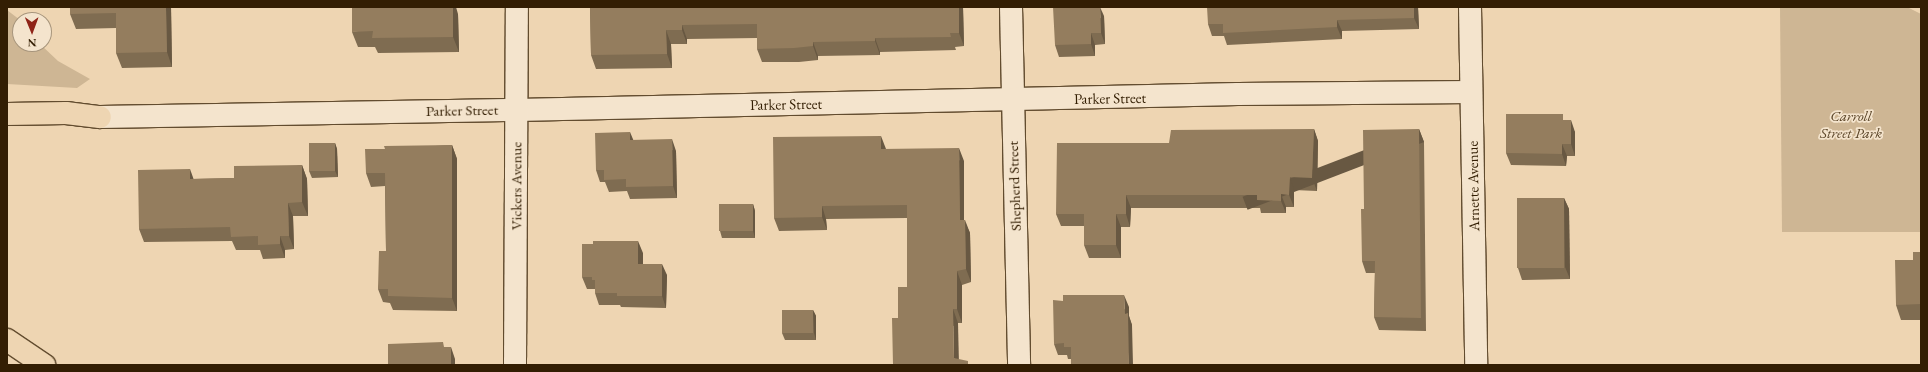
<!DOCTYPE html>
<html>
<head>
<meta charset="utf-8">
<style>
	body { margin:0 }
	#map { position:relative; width:1928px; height:372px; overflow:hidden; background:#eed5b2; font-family:"EB Garamond",serif }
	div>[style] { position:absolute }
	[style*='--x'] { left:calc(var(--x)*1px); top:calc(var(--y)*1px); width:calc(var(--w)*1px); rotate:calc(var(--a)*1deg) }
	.green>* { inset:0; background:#ceb694 }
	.roads { filter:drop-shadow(1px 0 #624c2f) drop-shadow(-1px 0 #624c2f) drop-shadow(0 1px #624c2f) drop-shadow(0 -1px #624c2f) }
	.street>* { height:22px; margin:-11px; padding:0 11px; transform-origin:11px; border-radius:11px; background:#f4e4cd }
	.secondary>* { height:22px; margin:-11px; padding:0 11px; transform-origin:11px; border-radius:11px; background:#f4e4cd }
	.highway>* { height:22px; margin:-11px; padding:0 11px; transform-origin:11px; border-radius:11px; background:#eed5b2 }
	.wall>* { inset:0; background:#7f6c51 }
	.shaded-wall>* { inset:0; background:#685842; transform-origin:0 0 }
	.building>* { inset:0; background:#947d5e; transform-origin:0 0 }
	span { translate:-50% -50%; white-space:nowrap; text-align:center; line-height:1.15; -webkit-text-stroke:3.5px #f4e4cd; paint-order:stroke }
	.street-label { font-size:15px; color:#331e03 }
	.park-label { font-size:15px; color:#5a4427; font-style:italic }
	.frame { position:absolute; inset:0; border:8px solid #331e03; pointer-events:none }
	.north { position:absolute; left:12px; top:12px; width:40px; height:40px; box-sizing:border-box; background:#f4e4cd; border:1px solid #a7957c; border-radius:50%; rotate:179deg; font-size:11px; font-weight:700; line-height:16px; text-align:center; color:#331e03 }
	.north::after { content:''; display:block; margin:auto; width:14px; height:18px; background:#8f2418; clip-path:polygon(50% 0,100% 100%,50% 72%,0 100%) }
</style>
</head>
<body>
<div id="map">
	<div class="green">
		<div style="clip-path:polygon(1780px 7px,1907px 7px,1921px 14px,1921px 232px,1782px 232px)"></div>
		<div style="clip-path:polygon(7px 10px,20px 20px,20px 44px,40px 44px,58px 61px,90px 79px,77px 88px,7px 84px)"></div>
	</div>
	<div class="roads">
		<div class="street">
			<div style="--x:1011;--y:7;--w:358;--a:88.7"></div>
			<div style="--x:1470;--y:7;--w:358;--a:89"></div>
			<div style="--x:517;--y:110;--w:721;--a:-1.27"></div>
			<div style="--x:1238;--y:94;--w:233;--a:-0.5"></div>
		</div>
		<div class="secondary">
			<div style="--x:100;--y:117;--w:417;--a:-1"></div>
			<div style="--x:515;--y:365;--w:358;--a:-89.7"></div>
		</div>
		<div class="highway">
			<div style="--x:7;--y:114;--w:59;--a:-1"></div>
			<div style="--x:66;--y:113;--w:34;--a:7"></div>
			<div style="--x:7;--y:340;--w:45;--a:34"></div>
		</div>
	</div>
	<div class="wall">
		<div style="clip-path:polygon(70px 7px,171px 7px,172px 67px,122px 68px,116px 53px,116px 28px,76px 29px,70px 14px)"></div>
		<div style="clip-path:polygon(590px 7px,963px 7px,964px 46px,955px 47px,956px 50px,880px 52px,880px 55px,818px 56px,818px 60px,799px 62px,762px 62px,757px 49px,757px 38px,687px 39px,687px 44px,671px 44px,672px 68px,596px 69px,591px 55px)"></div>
		<div style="clip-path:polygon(1418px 7px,1419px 29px,1342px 31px,1342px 39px,1227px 45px,1224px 36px,1212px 36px,1208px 24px)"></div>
		<div style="clip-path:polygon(458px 14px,459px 52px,378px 53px,375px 47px,358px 47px,352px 32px)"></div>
		<div style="clip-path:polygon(1104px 16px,1105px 44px,1095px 45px,1095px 56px,1059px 57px,1055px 45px)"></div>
		<div style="clip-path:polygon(1565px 120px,1575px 132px,1575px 156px,1567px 156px,1566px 166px,1511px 165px,1506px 153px)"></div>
		<div style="clip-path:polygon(1314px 129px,1318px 141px,1317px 191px,1294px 190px,1294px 207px,1286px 207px,1286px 213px,1261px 213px,1260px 208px,1131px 208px,1130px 227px,1121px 227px,1121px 258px,1089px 258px,1084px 245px,1084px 226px,1061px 226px,1056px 214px,1169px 143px)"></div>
		<div style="clip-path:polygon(1419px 129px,1424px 142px,1426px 331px,1379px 330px,1374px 317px,1375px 273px,1366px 273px,1362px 261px,1364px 209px)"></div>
		<div style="clip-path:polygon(633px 140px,676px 151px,677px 198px,630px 199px,627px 191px,609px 192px,605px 182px,600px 182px,596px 170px)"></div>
		<div style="clip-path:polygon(335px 143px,337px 149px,338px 177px,312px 178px,309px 171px)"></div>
		<div style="clip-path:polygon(452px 145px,457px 159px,457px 311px,393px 310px,390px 303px,383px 302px,378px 289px,386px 251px,385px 186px,371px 187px,366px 173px,385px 149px)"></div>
		<div style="clip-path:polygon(885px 149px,964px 161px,964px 220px,970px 233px,971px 282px,962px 285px,962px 323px,958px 323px,893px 365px,898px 318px,907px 287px,907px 218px,826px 219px,827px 230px,779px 231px,774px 218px)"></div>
		<div style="clip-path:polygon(302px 165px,307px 179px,308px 216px,293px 216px,294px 249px,285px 250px,285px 258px,263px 259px,260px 250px,236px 250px,232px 241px,144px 242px,139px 229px,193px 179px,234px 178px)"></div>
		<div style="clip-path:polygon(1564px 198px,1569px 209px,1570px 279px,1522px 280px,1518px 268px)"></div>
		<div style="clip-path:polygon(753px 204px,755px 211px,755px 238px,722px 238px,720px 231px)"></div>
		<div style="clip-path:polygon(1921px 252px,1921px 320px,1901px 320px,1896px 305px,1913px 260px)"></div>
		<div style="clip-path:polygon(643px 253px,643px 264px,667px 275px,666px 308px,621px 307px,620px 305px,599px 305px,595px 293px,595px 289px,587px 289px,582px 277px)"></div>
		<div style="clip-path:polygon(1129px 307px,1129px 316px,1132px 325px,1071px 359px,1068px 359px,1067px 355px,1058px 355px,1054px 344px)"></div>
		<div style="clip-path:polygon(813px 310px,816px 316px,816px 340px,785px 340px,782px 333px)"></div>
	</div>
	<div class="shaded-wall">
		<div style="clip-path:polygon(166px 7px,171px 7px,172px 67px,167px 52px)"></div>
		<div style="clip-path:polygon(453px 7px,456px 7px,458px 14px,459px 52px,453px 37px)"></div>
		<div style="clip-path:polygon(959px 7px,963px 7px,964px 46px,959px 33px)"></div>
		<div style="clip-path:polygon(1100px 7px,1104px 16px,1105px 44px,1101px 33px)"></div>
		<div style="clip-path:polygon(1414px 7px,1418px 7px,1419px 29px,1414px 18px)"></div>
		<div style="clip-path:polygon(1337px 20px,1342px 31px,1342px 39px,1337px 27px)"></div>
		<div style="clip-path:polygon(682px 25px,687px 39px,687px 44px,682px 30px)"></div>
		<div style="clip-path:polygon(666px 30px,671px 44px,672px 68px,667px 54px)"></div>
		<div style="clip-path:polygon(1091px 33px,1095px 45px,1095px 56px,1091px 44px)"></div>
		<div style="clip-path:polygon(875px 38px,880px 52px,880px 55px,875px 41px)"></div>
		<div style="clip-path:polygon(813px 42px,818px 56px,818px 60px,813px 46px)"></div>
		<div style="clip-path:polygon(1571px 120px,1575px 132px,1575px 156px,1571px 144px)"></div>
		<div style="clip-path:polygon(1314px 129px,1318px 141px,1317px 191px,1312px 178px)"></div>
		<div style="left:1419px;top:129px;width:14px;height:189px;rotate:69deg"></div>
		<div style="clip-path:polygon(630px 132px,635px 144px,630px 140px)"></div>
		<div style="clip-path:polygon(881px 136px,886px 149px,881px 149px)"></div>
		<div style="clip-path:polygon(672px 139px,676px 151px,677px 198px,673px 186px)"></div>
		<div style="clip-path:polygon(335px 143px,337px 149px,338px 177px,335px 171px)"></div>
		<div style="clip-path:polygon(1562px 144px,1567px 156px,1566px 166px,1562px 154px)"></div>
		<div style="clip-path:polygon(452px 145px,457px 159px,457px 311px,452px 298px)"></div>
		<div style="clip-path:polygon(959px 148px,964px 161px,964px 230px,960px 220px,960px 216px)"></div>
		<div style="clip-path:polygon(302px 165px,307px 179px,308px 216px,302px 202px)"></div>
		<div style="clip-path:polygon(190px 169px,195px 183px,190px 179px)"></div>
		<div style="clip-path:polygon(1290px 177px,1294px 190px,1294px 207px,1289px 195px)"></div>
		<div style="clip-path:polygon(1281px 194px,1286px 207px,1286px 213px,1281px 201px)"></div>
		<div style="clip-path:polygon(1126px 195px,1131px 208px,1130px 227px,1126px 214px)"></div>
		<div style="clip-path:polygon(1564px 198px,1569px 209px,1570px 279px,1565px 267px)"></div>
		<div style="clip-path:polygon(288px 203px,293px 216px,294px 249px,289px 236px)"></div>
		<div style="clip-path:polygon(753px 204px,755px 211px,755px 238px,753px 231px)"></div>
		<div style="clip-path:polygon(822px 206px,826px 219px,827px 230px,822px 217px)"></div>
		<div style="clip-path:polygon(1116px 214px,1121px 227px,1121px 258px,1116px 245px)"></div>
		<div style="clip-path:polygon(965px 220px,970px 233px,971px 282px,966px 269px)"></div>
		<div style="clip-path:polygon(280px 236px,285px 250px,285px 258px,280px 244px)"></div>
		<div style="clip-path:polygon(638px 241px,643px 253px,643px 275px,638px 264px)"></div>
		<div style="clip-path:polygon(662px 264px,667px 275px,666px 308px,662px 296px)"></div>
		<div style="clip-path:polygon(957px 271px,962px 285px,962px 323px,957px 309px)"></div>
		<div style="clip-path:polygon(1124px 295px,1129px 307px,1129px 316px,1132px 325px,1133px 365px,1129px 365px,1125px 314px)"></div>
		<div style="clip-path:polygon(953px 309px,958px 323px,959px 365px,954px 358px)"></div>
		<div style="clip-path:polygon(813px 310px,816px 316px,816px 340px,814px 333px)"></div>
		<div style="clip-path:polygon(451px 347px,455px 359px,455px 365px,451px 365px)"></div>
	</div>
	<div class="building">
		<div style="clip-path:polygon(70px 7px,166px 7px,167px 52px,116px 53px,116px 13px,70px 14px)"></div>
		<div style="clip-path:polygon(352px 7px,453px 7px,453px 37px,372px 38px,373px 31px,352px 32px)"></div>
		<div style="clip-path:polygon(590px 7px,959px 7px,959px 33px,950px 33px,951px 37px,875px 38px,875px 41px,813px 42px,813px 46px,794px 48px,757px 49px,757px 24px,682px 25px,682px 30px,666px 30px,667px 54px,591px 55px)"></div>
		<div style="clip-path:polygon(1053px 7px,1100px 7px,1101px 33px,1091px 33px,1091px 44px,1055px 45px)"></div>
		<div style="clip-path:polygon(1207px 7px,1414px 7px,1414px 18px,1337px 20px,1337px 27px,1223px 33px,1223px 24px,1208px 24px)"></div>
		<div style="clip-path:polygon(1506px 114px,1563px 114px,1563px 120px,1571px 120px,1571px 144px,1562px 144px,1562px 154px,1506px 153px)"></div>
		<div style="clip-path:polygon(1314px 129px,1312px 178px,1290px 177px,1289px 195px,1281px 194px,1281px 201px,1257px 200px,1257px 195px,1126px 195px,1126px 214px,1116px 214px,1116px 245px,1084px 245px,1084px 214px,1056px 214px,1057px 143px,1169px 143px,1171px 130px)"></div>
		<div style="clip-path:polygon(1419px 129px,1421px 318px,1374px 317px,1375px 261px,1362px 261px,1361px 209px,1364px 209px,1363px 130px)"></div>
		<div style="clip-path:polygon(630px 132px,630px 140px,672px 139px,673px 186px,626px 187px,626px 179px,604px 180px,604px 170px,596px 170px,595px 133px)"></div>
		<div style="clip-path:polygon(881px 136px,881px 149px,959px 148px,960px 216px,960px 220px,965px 220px,966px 269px,957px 271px,957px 309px,953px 309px,954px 358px,968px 361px,968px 365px,893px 365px,892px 318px,898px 318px,898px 287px,907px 287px,907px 205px,822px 206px,822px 217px,774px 218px,773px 137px)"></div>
		<div style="left:309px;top:143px;width:26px;height:28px"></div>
		<div style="clip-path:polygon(452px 145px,452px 298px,388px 296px,388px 289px,378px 289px,379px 251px,386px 251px,385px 173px,366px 173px,365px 149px,385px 149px,384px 146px)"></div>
		<div style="clip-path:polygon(302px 165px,302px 202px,288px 203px,289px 236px,280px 236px,280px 244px,258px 245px,258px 236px,231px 237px,230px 227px,139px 229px,138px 170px,190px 169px,190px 179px,234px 178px,234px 166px)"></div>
		<div style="left:1517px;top:198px;width:47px;height:70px"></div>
		<div style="left:753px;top:204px;width:27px;height:34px;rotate:90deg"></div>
		<div style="clip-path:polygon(593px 241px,638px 241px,638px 264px,662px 264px,662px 296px,617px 296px,617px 293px,595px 293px,595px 280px,592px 280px,592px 277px,582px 277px,582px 244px,593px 244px)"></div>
		<div style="clip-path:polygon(1913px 252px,1921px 252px,1921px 304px,1896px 305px,1895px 260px,1913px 260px)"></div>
		<div style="clip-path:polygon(1063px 295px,1124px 295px,1125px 314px,1128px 313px,1129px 365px,1071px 365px,1071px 347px,1064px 347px,1064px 343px,1054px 344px,1053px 300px,1063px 301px)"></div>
		<div style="left:782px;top:310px;width:31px;height:23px"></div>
		<div style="clip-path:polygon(443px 342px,444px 347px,451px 347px,451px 365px,388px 365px,388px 344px)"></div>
	</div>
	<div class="street-label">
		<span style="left:1110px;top:98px;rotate:-1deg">Parker Street</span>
		<span style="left:786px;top:104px;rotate:-1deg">Parker Street</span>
		<span style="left:462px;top:110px;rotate:-1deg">Parker Street</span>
		<span style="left:516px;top:186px;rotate:-90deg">Vickers Avenue</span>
		<span style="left:1014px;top:186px;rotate:-92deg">Shepherd Street</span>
		<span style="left:1473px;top:186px;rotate:-91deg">Arnette Avenue</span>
	</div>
	<div class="park-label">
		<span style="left:1851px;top:124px">Carroll<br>Street Park</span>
	</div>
	<div class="frame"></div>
	<div class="north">N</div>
</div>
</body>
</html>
